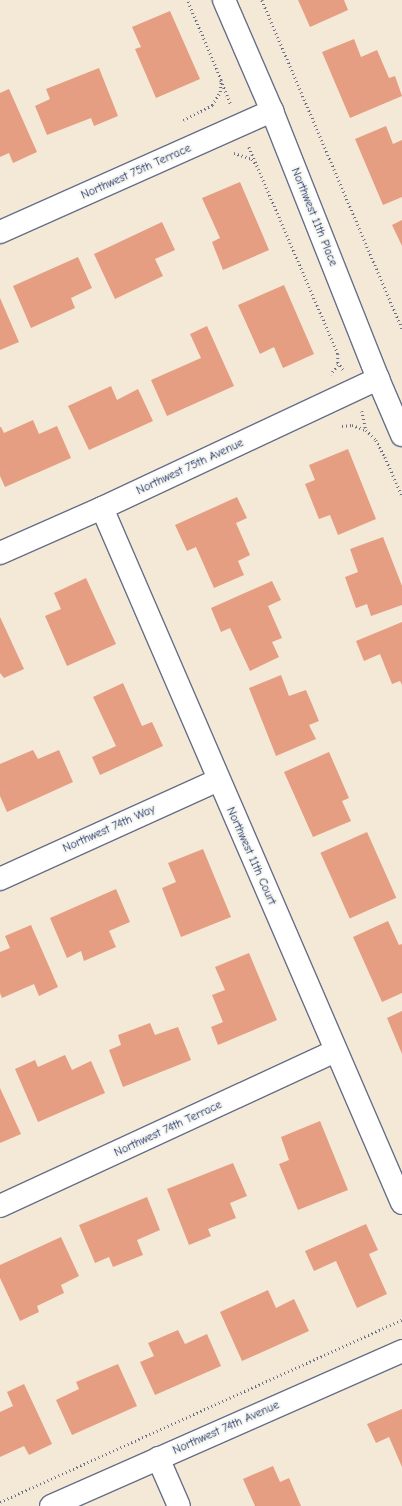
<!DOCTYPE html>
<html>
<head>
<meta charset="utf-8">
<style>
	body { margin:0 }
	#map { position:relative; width:402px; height:1506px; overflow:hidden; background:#f4e8d7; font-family:"Comic Neue",sans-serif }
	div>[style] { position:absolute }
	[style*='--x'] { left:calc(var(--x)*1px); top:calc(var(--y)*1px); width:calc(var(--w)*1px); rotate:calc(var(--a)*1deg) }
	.building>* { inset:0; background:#e69e82; transform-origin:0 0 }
	.path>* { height:2.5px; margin-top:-1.25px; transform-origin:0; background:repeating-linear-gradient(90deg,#677088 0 1px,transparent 0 4px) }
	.roads { filter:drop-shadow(1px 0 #677088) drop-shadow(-1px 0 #677088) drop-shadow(0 1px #677088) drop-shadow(0 -1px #677088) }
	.minor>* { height:22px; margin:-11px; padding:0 11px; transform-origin:11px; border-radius:11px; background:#fff }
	span { translate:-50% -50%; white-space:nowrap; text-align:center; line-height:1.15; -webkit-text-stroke:4px #f6f6f2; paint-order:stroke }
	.street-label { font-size:12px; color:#1b2f5e }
</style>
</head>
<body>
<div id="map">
	<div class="building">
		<div style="clip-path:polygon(298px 0,344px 0,348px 10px,310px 27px)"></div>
		<div style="clip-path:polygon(170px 11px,200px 79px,156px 98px,135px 49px,141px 47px,132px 27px)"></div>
		<div style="clip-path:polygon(354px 39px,361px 57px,377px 50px,389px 78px,395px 76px,402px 96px,350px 118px,322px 52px)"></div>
		<div style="clip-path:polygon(99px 68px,118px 116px,94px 126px,91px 118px,47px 135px,35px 106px,50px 99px,46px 89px)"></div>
		<div style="clip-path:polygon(9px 89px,37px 152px,13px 163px,9px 153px,0 157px,0 93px)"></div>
		<div style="clip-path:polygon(386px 126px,393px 144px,402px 140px,402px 197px,383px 205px,355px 139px)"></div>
		<div style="clip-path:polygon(240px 182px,269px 250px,223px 270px,212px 242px,220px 238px,202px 198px)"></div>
		<div style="clip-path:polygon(402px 220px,402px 246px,392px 225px)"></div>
		<div style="clip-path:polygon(162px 222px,175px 250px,155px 259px,163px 276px,115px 299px,94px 254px)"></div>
		<div style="clip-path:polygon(78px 257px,92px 288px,71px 298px,75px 308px,31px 328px,13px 286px)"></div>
		<div style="clip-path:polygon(284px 285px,314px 354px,283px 368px,274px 347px,260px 354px,238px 305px)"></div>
		<div style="clip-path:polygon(0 298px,19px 342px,0 350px)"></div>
		<div style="clip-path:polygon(207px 326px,234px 386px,167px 416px,151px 380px,201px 358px,190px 334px)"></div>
		<div style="clip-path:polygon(111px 386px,117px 400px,138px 389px,153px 421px,89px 450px,68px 406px)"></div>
		<div style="clip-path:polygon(33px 420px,39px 434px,57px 426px,71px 458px,5px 487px,0 476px,0 427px,1px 427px,4px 433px)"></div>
		<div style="clip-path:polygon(348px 449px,376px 519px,338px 535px,330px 515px,319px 519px,305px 484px,315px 480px,309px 465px)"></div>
		<div style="clip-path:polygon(237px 497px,247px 518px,236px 523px,250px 555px,238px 561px,244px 575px,214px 588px,196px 547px,187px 551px,175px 525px)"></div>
		<div style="clip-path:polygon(383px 537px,402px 586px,402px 605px,371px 616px,367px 604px,356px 608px,345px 577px,358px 572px,350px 549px)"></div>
		<div style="clip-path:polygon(86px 578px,116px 644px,67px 666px,45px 616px,61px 609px,54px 593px)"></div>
		<div style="clip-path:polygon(272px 581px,281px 600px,268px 606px,282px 638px,272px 642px,279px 657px,250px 671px,230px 628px,221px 632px,211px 608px)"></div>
		<div style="clip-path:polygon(0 617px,24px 669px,4px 678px,0 673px)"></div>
		<div style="clip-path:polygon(402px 622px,402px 685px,400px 681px,392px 684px,380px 654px,364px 661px,356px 641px)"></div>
		<div style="clip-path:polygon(281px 675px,289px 696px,306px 690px,319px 721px,309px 725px,316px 739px,276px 756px,249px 688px)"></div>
		<div style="clip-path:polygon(123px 683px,142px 726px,152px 722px,163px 746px,100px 775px,92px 757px,116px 746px,93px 697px)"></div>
		<div style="clip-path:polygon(33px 750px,38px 759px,59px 750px,73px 782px,7px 812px,0 796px,0 764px)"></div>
		<div style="clip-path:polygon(329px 752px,349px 798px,342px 801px,351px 821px,313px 837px,284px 772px)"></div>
		<div style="left:367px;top:832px;width:72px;height:51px;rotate:66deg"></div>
		<div style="clip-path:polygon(203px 849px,231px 917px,181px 937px,162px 888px,176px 882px,168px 863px)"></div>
		<div style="clip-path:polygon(116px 889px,130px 922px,109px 931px,116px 947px,84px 961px,81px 951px,67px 958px,50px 918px)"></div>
		<div style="clip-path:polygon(388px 921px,399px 945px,402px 944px,402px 993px,382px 1002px,353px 937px)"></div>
		<div style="clip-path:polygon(31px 925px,58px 987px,39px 996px,34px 984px,2px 998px,0 993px,0 952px,10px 948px,5px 936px)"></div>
		<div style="clip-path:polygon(249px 953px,277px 1020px,218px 1045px,211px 1027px,223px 1022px,212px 995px,225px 990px,215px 967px)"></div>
		<div style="clip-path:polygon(402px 1011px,402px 1054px,387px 1018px)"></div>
		<div style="clip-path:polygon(150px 1023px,155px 1035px,178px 1027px,191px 1060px,123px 1087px,109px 1050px,121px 1045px,118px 1035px)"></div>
		<div style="clip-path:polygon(65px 1055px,72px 1070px,91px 1061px,105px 1093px,38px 1122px,15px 1069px,35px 1060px,38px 1067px)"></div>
		<div style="clip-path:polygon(0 1088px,21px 1134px,0 1143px)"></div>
		<div style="clip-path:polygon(320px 1121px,348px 1190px,298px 1210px,279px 1164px,289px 1160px,281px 1137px)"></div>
		<div style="clip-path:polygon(233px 1163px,247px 1196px,230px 1203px,236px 1218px,208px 1229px,211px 1236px,189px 1245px,167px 1189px)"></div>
		<div style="clip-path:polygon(147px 1197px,160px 1230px,137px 1240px,143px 1255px,113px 1267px,109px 1257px,95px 1263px,79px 1225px)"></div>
		<div style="clip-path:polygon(366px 1224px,378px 1250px,369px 1254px,387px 1294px,357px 1308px,336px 1261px,314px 1271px,305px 1251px)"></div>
		<div style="clip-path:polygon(61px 1237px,79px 1276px,61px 1285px,64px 1293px,37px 1306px,39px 1312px,20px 1321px,0 1278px,0 1265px)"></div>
		<div style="clip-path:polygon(268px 1290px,276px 1308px,294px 1299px,309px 1331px,242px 1361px,220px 1312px)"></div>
		<div style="clip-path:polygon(178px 1330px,185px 1344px,207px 1334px,221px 1366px,155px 1395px,140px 1362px,154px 1356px,148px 1343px)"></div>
		<div style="clip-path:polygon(118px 1364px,137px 1406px,72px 1435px,56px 1400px,79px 1389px,76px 1382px)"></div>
		<div style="clip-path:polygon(24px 1384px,52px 1444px,29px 1455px,24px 1446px,0 1457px,0 1412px,13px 1406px,7px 1392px)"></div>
		<div style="clip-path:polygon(402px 1409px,402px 1467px,389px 1437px,376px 1443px,367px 1424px)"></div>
		<div style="clip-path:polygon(273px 1466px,280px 1482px,289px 1478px,301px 1506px,255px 1506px,243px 1479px)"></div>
	</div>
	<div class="path">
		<div style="--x:262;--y:0;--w:357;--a:66.9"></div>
		<div style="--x:221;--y:80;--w:27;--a:68"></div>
		<div style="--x:183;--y:120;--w:33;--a:-27"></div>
		<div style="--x:212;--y:105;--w:15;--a:-58"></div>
		<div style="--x:220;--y:92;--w:12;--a:-85"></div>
		<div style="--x:221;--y:80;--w:87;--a:-113"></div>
		<div style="--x:249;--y:147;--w:225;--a:66.7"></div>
		<div style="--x:338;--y:354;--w:11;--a:90"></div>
		<div style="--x:338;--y:365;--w:12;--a:125"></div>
		<div style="--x:234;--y:153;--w:19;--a:18"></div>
		<div style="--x:252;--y:159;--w:9;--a:54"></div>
		<div style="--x:338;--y:362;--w:11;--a:56"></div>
		<div style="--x:362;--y:411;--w:19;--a:78"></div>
		<div style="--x:366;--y:430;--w:14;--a:45"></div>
		<div style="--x:376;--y:440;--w:19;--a:62"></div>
		<div style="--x:385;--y:457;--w:43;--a:66.4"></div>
		<div style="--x:342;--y:426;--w:10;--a:-6"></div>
		<div style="--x:352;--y:425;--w:15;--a:20"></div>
		<div style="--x:0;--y:1502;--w:441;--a:-24.4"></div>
	</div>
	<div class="roads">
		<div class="minor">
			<div style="--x:224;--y:0;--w:121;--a:66.6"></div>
			<div style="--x:272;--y:111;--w:288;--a:68.4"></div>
			<div style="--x:378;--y:379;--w:61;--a:66.8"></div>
			<div style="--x:0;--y:232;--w:298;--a:-24"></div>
			<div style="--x:102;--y:508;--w:757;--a:66.65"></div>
			<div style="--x:0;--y:553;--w:111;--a:-23.8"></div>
			<div style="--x:102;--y:508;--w:305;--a:-25.1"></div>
			<div style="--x:0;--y:879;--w:239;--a:-24.4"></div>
			<div style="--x:0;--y:1206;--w:370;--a:-24.8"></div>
			<div style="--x:158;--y:1458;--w:52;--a:66.4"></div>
			<div style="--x:51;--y:1506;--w:384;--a:-23.8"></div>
		</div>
	</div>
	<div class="street-label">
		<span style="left:136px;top:172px;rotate:-24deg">Northwest 75th Terrace</span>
		<span style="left:314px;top:217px;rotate:68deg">Northwest 11th Place</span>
		<span style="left:190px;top:467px;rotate:-25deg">Northwest 75th Avenue</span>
		<span style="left:109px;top:829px;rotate:-24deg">Northwest 74th Way</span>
		<span style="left:251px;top:856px;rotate:66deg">Northwest 11th Court</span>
		<span style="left:168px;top:1129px;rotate:-25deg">Northwest 74th Terrace</span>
		<span style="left:226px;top:1428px;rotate:-24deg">Northwest 74th Avenue</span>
	</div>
</div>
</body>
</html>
